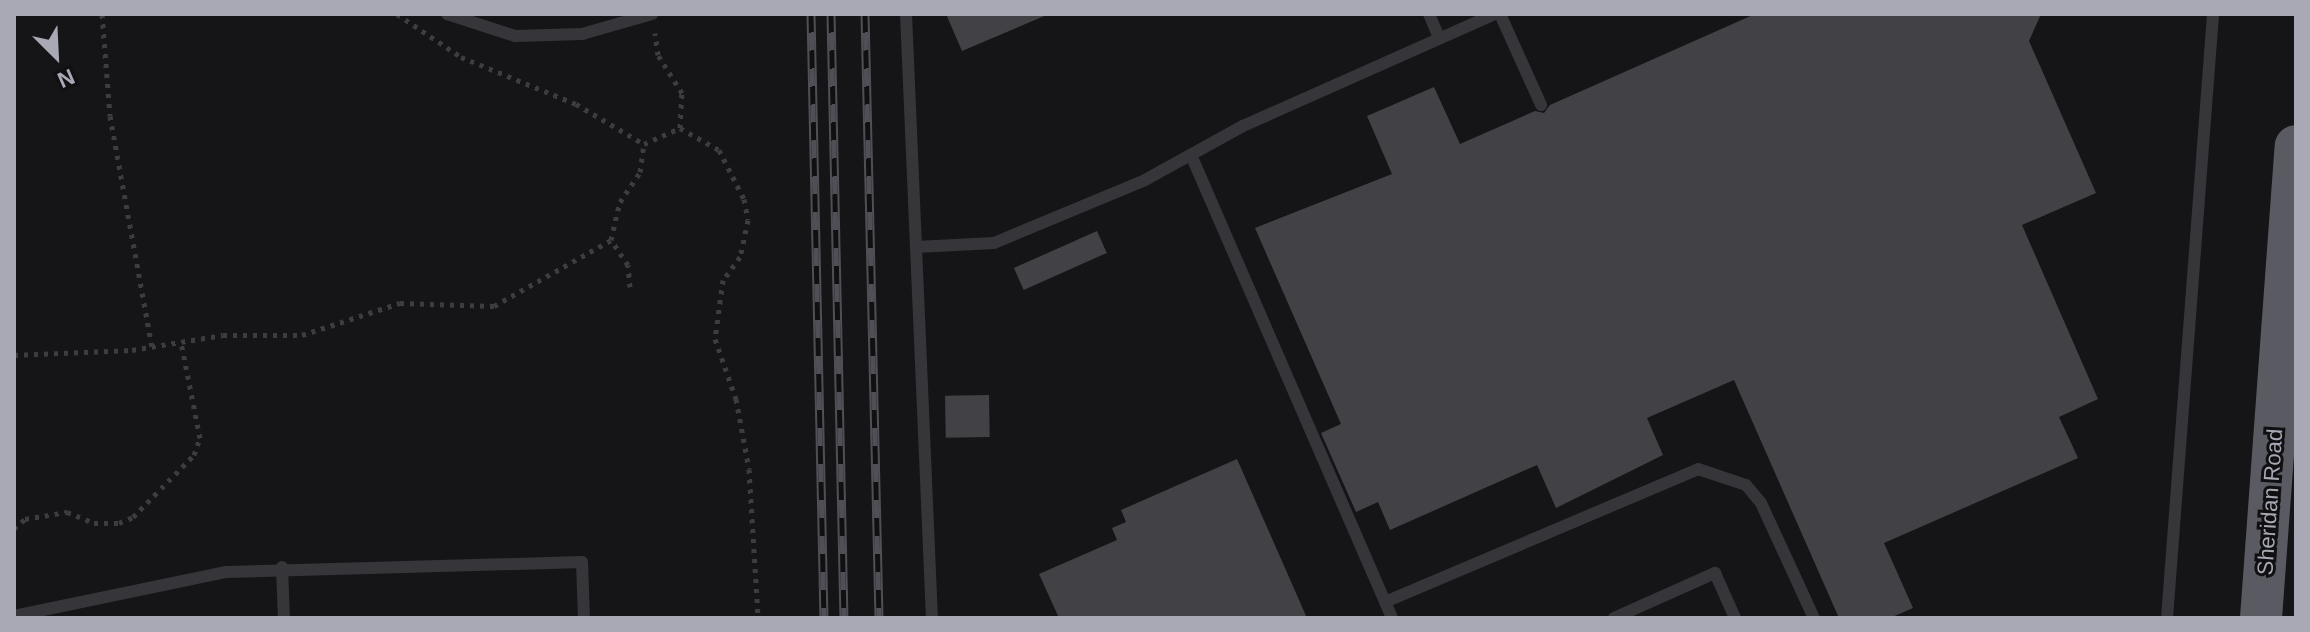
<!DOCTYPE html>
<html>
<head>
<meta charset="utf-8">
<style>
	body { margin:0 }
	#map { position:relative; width:2310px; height:632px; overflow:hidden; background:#151416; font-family:Arial,sans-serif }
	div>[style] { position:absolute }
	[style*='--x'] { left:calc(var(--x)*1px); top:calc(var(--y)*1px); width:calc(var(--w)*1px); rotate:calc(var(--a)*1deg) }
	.building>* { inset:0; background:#424246; transform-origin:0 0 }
	.path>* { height:5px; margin-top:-2.5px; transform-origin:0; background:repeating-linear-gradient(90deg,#3c3c41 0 4px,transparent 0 10px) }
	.service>* { height:12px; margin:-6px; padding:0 6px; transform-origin:6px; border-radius:6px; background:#36363a }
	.trunk>* { height:42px; margin:-21px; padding:0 21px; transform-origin:21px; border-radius:21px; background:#5a5a62 }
	.rail>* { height:9px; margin-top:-4.5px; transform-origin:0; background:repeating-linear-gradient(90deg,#100f11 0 18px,#4f4f55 0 36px); box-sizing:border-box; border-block:2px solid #4f4f55 }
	span { translate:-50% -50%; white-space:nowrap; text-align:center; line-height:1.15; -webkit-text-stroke:6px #100f11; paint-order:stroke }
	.street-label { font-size:22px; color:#a8a9b5 }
	.frame { position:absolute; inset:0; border:16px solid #a8a9b5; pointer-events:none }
	.north { position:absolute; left:16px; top:16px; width:80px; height:80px; -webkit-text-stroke:6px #100f11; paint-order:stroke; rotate:156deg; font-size:22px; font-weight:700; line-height:32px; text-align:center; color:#a8a9b5 }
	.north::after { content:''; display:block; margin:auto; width:28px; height:36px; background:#a8a9b5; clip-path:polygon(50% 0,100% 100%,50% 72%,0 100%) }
</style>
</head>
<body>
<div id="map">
	<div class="building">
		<div style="clip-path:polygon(946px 14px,1049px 14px,962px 51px)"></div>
		<div style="clip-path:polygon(1755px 14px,2041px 14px,2029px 41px,2096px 193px,2022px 225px,2098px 399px,2059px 417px,2078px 458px,1884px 543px,1913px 608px,1890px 618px,1839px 618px,1734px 380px,1647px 418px,1663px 455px,1556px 508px,1537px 465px,1390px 530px,1378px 502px,1356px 512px,1321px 433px,1341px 424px,1255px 228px,1392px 174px,1367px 116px,1434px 87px,1460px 144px,1535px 111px,1544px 113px,1550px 105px)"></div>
		<div style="left:1097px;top:231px;width:24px;height:91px;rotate:66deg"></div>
		<div style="left:989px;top:395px;width:42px;height:44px;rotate:89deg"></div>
		<div style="clip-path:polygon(1237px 459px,1307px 618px,1059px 618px,1039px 574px,1117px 540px,1112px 528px,1126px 522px,1121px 510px)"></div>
	</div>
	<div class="path">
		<div style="--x:102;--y:14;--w:102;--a:85.5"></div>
		<div style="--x:110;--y:116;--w:234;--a:79.7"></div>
		<div style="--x:397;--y:14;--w:77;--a:33.9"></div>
		<div style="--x:461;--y:57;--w:124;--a:22.2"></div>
		<div style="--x:576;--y:104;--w:79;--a:30.5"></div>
		<div style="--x:680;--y:128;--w:45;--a:29.4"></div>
		<div style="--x:719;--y:150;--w:55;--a:63"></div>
		<div style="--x:744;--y:199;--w:21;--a:79"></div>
		<div style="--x:748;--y:220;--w:38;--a:102"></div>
		<div style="--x:740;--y:257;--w:29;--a:126"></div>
		<div style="--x:723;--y:280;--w:60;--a:97.7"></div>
		<div style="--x:715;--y:339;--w:64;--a:70.7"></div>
		<div style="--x:736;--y:399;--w:71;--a:79.5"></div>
		<div style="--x:749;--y:469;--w:149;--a:86.5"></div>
		<div style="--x:630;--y:287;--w:22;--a:-95"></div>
		<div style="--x:628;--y:265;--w:30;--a:-124"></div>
		<div style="--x:611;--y:240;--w:39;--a:-77"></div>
		<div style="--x:620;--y:202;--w:36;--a:-56"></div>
		<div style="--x:640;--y:172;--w:28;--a:-82"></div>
		<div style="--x:644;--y:144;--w:39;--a:-24"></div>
		<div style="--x:680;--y:128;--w:35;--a:-87"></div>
		<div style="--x:682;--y:93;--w:45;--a:-122.3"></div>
		<div style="--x:658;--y:55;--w:22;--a:-98"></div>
		<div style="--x:14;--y:355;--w:118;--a:-2.4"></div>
		<div style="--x:132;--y:350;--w:92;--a:-9.4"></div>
		<div style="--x:223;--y:335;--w:79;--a:0"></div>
		<div style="--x:302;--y:335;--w:103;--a:-18.1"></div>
		<div style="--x:400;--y:303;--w:94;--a:1.8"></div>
		<div style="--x:494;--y:306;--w:134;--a:-29.4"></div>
		<div style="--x:14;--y:529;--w:15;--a:-42"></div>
		<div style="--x:25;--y:519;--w:43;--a:-9.5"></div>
		<div style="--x:67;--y:512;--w:29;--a:22"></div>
		<div style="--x:94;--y:523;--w:25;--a:0"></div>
		<div style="--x:119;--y:523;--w:15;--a:-23"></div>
		<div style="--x:133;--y:517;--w:87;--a:-45.5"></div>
		<div style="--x:194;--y:455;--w:18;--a:-71"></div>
		<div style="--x:200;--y:438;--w:98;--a:-101.2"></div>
	</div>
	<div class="service">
		<div style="--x:447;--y:14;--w:71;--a:17.9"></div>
		<div style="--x:515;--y:36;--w:67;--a:-1.7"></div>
		<div style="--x:582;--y:34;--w:73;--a:-15.9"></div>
		<div style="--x:906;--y:14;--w:605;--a:87.54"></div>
		<div style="--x:1429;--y:14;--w:26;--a:67"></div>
		<div style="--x:1500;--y:14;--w:100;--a:65.7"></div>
		<div style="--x:1191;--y:155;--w:505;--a:66.53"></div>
		<div style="--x:916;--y:247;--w:78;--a:-2.9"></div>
		<div style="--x:994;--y:243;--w:164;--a:-22.6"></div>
		<div style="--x:1145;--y:180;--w:112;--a:-28.9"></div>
		<div style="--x:1243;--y:126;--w:275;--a:-24"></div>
		<div style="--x:282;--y:567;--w:51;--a:87.8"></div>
		<div style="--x:1385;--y:602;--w:340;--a:-23"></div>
		<div style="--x:1698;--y:469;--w:51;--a:18.4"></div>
		<div style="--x:1746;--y:485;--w:23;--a:50"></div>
		<div style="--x:1761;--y:503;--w:127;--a:65.3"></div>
		<div style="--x:14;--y:616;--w:217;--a:-11.7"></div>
		<div style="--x:227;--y:572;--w:355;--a:-1.6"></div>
		<div style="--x:582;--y:562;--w:56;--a:88"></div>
		<div style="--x:1614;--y:618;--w:111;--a:-24"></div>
		<div style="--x:1715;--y:573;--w:49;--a:66"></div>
		<div style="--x:2167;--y:618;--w:606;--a:-85.64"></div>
	</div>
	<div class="trunk">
		<div style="--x:2261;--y:618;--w:473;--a:-85.8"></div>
	</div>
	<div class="rail">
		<div style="--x:811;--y:14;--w:604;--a:88.77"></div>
		<div style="--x:831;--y:14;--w:604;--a:88.77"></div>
		<div style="--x:865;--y:14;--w:604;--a:88.67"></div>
	</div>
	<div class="street-label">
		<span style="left:2270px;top:502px;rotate:-86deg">Sheridan Road</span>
	</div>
	<div class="frame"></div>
	<div class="north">N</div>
</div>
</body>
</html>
